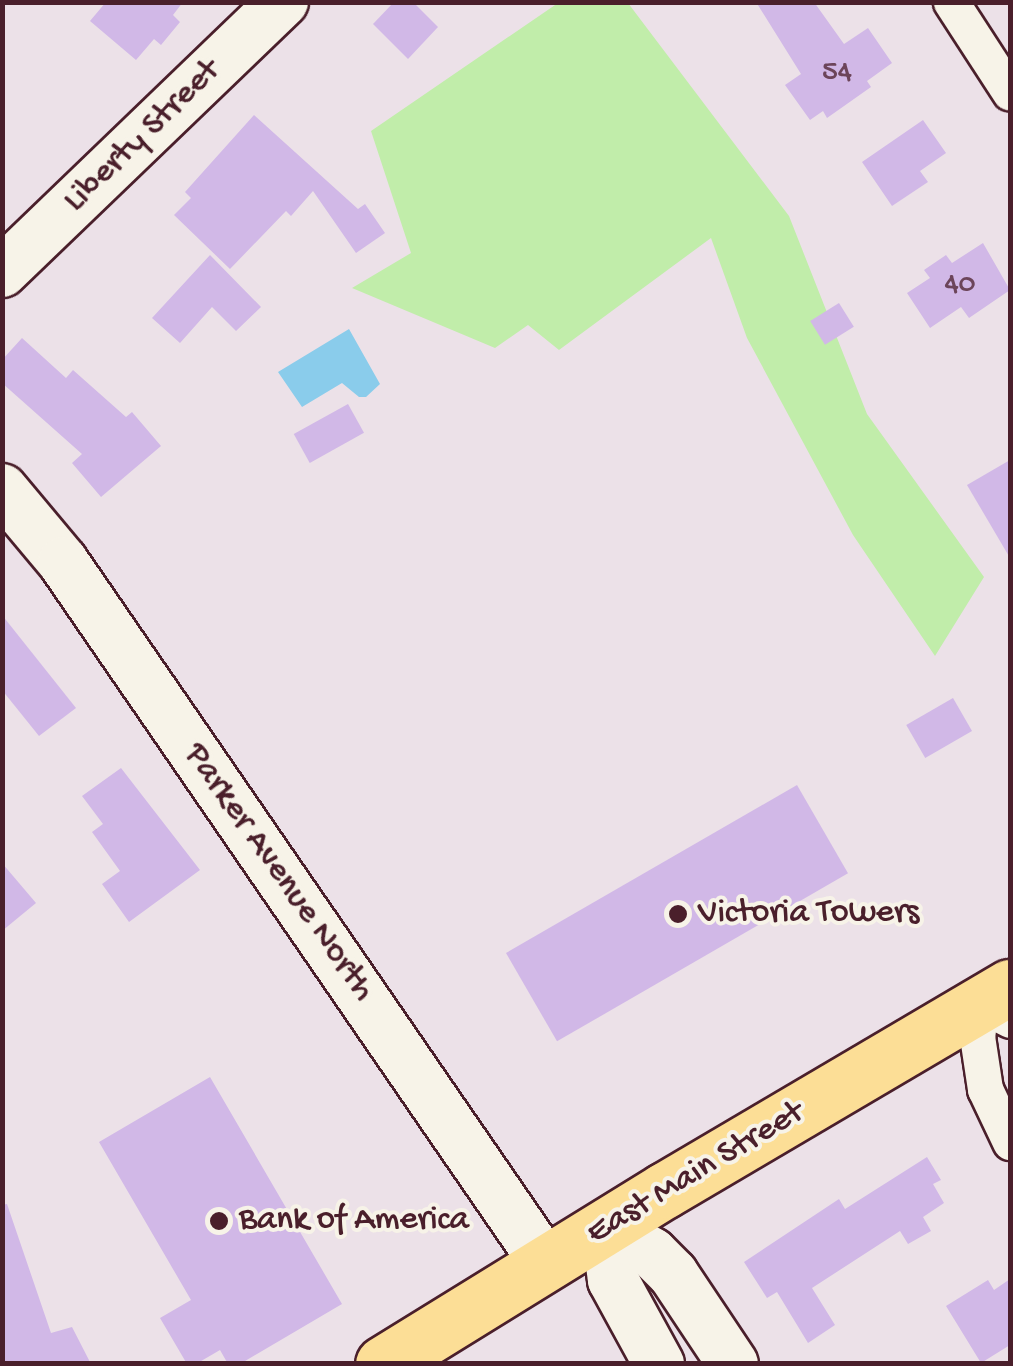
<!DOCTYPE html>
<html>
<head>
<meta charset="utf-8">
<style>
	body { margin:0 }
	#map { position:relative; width:1013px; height:1366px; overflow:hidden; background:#ece1e8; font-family:"Gochi Hand",sans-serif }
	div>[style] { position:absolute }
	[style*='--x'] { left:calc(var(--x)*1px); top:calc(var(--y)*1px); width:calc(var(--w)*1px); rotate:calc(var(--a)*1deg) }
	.green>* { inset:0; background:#c1edaa }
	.water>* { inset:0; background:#8acceb }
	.building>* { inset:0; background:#d1b8e7; transform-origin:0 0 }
	.roads { filter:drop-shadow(2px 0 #4a1f2b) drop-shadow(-2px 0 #4a1f2b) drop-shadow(0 2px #4a1f2b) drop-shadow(0 -2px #4a1f2b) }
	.street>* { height:35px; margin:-17.5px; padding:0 17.5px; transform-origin:17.5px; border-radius:17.5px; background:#f7f3e8 }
	.secondary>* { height:50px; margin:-25px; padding:0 25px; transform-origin:25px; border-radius:25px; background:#f7f3e8 }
	.primary>* { height:55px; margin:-27.5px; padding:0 27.5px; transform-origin:27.5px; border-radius:27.5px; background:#fcde96 }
	.dots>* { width:28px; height:28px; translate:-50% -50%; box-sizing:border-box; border:5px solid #f7f3e8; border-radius:50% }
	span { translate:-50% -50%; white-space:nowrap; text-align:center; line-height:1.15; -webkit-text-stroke:8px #f7f3e8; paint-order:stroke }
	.number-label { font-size:30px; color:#6c455a }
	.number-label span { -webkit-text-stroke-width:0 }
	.street-label { font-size:35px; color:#4a1f2b }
	.poi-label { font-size:35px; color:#4a1f2b }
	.left { translate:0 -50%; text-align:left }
	.frame { position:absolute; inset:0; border:5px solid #4a1f2b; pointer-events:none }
</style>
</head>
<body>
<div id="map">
	<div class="green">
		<div style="clip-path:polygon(558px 3px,628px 3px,789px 216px,867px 414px,984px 577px,935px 656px,853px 535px,747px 338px,711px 238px,559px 350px,528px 325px,495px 348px,352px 288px,411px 253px,371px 131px)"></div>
	</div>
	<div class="water">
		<div style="clip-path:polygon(349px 329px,380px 384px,366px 397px,359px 397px,342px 383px,302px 407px,278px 372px)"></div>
	</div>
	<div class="building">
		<div style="clip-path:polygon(106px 2px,183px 2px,173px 15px,180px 22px,161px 45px,154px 39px,136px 60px,90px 21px)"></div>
		<div style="clip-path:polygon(394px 2px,413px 2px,438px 27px,408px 59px,373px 24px)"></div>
		<div style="clip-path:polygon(756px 2px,814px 2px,844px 44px,868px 28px,892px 63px,867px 81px,871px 87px,827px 118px,823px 111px,810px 120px,785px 85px,801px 74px)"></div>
		<div style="clip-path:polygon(254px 115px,358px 209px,365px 204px,385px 233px,356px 253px,313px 191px,291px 216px,286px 211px,230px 269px,174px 215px,191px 198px,185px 192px)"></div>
		<div style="clip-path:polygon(923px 120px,946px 153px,920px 171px,928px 182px,892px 206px,862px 162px)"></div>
		<div style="clip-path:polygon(983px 243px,1010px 290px,969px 318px,961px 307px,930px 328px,907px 293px,930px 278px,924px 270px,946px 255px,952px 263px)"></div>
		<div style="clip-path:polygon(210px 255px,261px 307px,236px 331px,212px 307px,180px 343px,152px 318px)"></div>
		<div style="left:839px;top:303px;width:28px;height:34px;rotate:58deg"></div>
		<div style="clip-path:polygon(22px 338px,66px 378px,73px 370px,126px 417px,132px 412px,161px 446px,101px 497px,72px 463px,82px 454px,2px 383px,2px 360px)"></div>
		<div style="left:348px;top:404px;width:33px;height:62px;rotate:61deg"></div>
		<div style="clip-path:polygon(1010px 460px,1010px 558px,967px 485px)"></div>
		<div style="clip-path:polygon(2px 615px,76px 708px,39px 736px,2px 690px)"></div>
		<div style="left:953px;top:698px;width:38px;height:54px;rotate:60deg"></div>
		<div style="clip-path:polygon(121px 768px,200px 870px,129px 922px,102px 884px,120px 871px,92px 832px,103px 824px,82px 796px)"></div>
		<div style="left:797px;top:785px;width:102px;height:336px;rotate:60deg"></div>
		<div style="clip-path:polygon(2px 863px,36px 903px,2px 931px)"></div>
		<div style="clip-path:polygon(210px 1077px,342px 1304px,240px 1364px,228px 1364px,220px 1350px,196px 1364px,187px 1364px,160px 1318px,191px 1300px,99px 1142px)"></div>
		<div style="clip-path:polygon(927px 1157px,941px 1180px,933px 1184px,944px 1203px,923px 1217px,931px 1231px,908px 1244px,900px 1231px,812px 1288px,835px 1325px,808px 1343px,777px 1292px,767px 1298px,744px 1262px,839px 1199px,845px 1209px)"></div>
		<div style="clip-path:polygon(7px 1204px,51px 1333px,72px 1327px,91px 1364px,2px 1364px,2px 1205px)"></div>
		<div style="clip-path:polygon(1010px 1279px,1010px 1345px,981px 1363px,946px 1306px,988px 1280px,994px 1290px)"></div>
	</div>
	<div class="roads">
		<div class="street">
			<div style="--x:951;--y:2;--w:108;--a:57"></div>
			<div style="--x:1010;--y:1020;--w:33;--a:-153"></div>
			<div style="--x:981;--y:1005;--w:31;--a:97"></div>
			<div style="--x:977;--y:1036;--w:54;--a:81.4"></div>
			<div style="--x:985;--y:1089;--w:59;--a:64.7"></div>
		</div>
		<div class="secondary">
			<div style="--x:2;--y:272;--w:390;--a:-43.9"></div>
			<div style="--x:2;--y:489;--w:95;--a:50.1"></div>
			<div style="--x:63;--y:562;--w:852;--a:55.47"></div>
			<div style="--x:659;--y:1364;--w:96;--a:-118.7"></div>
			<div style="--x:613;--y:1280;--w:53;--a:-97.5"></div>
			<div style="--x:606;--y:1227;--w:53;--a:29.5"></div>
			<div style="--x:652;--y:1253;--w:30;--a:45"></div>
			<div style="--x:673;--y:1274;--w:108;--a:56.3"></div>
		</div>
		<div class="primary">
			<div style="--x:383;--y:1364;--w:331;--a:-31.7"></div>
			<div style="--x:665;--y:1190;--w:400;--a:-30.5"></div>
		</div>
	</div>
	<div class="dots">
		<div style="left:678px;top:914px;background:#4a1f2b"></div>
		<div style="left:219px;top:1221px;background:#4a1f2b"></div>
	</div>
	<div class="number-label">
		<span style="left:837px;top:74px">54</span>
		<span style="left:960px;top:286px">40</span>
	</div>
	<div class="street-label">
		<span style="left:143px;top:137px;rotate:-44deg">Liberty Street</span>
		<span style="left:278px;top:873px;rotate:55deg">Parker Avenue North</span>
		<span style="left:696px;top:1174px;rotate:-31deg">East Main Street</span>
	</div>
	<div class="poi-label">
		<span class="left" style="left:698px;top:914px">Victoria Towers</span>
		<span class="left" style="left:239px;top:1221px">Bank of America</span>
	</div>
	<div class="frame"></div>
</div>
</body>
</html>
